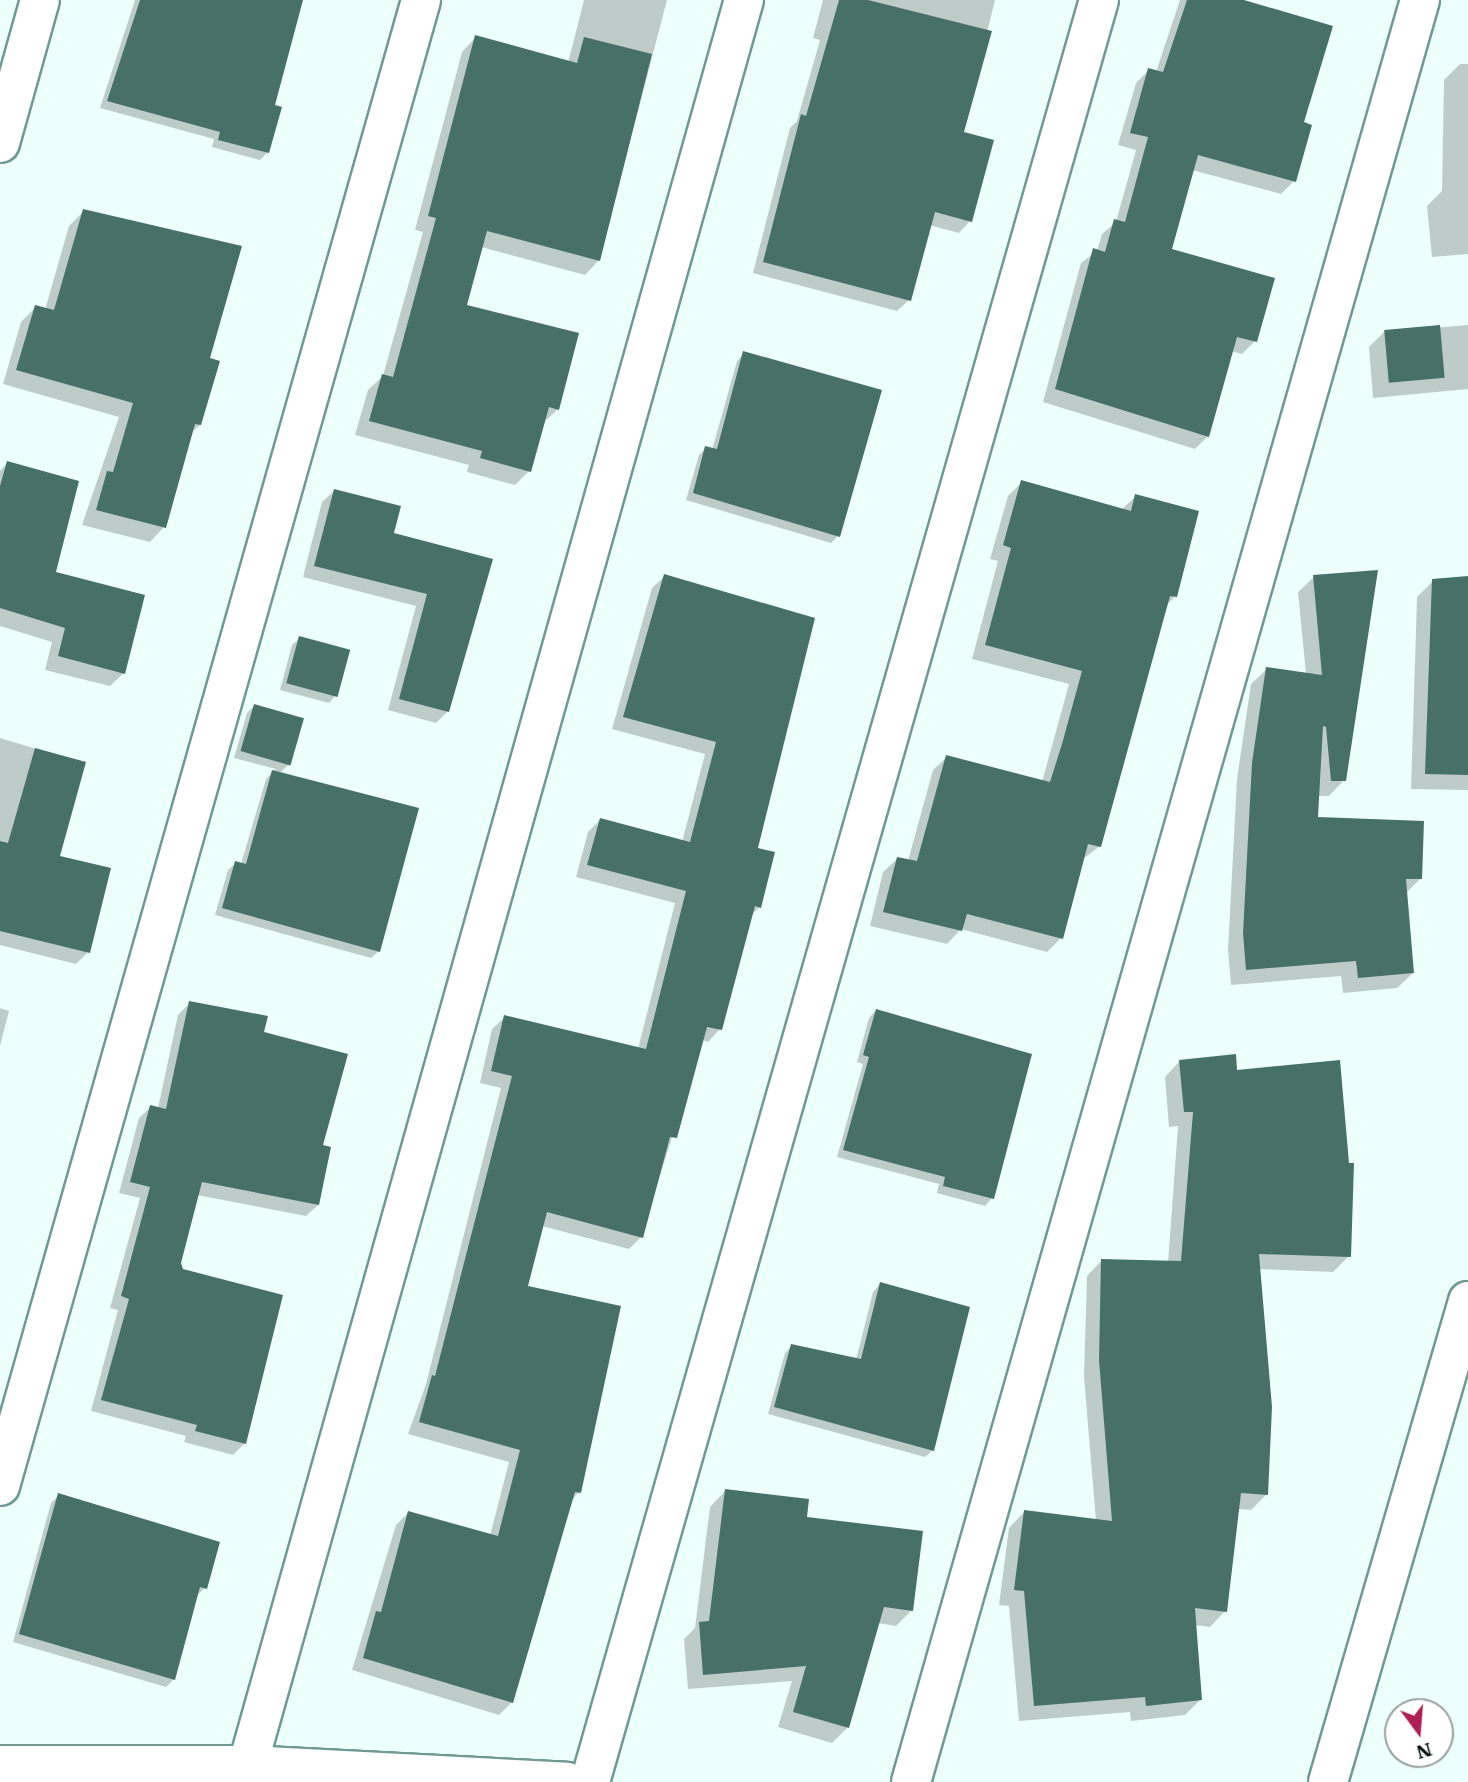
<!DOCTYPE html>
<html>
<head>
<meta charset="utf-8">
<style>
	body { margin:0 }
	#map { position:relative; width:1468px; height:1782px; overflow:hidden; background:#edfffb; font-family:"IBM Plex Serif",serif }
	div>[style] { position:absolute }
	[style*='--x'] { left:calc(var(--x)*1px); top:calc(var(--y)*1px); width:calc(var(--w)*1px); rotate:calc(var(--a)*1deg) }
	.shadow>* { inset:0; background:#0003 }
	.building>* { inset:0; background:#477069; transform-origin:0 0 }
	.roads { filter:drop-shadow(2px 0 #6f9992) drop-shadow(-2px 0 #6f9992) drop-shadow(0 2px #6f9992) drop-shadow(0 -2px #6f9992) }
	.street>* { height:38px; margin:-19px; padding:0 19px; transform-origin:19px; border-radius:19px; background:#fff }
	span { translate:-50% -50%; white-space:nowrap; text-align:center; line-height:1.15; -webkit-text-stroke:5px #fff; paint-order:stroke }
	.north { position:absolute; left:1384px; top:1698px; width:70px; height:70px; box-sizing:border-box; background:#fff; border:2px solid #9aa09f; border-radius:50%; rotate:164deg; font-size:19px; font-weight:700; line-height:28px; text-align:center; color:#02110f }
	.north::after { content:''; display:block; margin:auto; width:24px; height:32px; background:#af1f53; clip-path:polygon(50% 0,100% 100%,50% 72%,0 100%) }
</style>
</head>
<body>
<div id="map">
	<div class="shadow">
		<div style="clip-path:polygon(135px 0,285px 0,268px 152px,260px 160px,212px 147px,214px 139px,100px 108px)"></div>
		<div style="clip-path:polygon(584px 0,667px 0,599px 260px,585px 275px,481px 247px,465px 306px,558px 409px,542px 424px,529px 471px,515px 485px,467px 472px,469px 465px,355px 435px,368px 390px,383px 376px,423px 232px,415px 230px,462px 52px,476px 37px,568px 63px)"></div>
		<div style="clip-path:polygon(823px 0,995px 0,962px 133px,970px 221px,959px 233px,929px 225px,909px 300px,897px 311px,753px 273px,790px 128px,797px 121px,820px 40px,813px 38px)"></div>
		<div style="clip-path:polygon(1180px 0,1242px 0,1301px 123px,1294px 181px,1281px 194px,1192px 170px,1170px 250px,1255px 341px,1242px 354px,1231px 351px,1208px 436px,1195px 449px,1043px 402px,1081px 263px,1097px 251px,1102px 234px,1116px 222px,1136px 150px,1118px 145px,1136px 83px,1149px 70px,1156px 72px)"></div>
		<div style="clip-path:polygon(1460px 64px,1468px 64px,1468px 254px,1432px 257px,1427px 206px,1442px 191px,1444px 80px)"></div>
		<div style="clip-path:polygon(84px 211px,208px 360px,200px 425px,190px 434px,164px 527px,150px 542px,82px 525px,119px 417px,3px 384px,21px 322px,36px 307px,45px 310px,69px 226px)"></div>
		<div style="clip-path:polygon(1468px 325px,1468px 389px,1373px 398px,1369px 347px,1384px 332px)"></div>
		<div style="clip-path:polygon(744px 353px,838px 536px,831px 543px,686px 500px,699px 455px,706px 448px,712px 450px,737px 361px)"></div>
		<div style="clip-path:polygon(7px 463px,54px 573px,124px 673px,110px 686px,45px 670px,52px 642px,0 626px,0 471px)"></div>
		<div style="clip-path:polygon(1022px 482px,1121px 510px,1136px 496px,1175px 596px,1165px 607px,1100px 846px,1083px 859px,1061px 938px,1047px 952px,961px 929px,947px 944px,870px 926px,883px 872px,897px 859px,908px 861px,933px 770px,947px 757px,1042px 782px,1069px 684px,972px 659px,998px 561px,990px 559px,1008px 496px)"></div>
		<div style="clip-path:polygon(334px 491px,392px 534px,491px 560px,447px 712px,436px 723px,388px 710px,416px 606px,303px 577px,322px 502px)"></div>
		<div style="clip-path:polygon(665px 576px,756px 849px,760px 907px,750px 916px,720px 1029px,708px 1042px,702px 1040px,641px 1237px,629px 1249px,542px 1226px,526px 1287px,579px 1492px,571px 1501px,511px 1703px,499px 1715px,352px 1670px,396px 1525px,408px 1513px,490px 1536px,509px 1462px,408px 1434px,426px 1384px,501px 1088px,480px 1083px,492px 1029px,505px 1017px,638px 1049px,675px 903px,576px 877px,588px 832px,600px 820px,682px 842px,705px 754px,612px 729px,652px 588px)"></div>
		<div style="clip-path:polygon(1314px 577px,1344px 780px,1329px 796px,1317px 796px,1316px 819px,1421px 878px,1406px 893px,1413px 973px,1397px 988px,1343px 993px,1341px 976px,1231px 985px,1228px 950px,1237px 779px,1251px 684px,1267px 669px,1306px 674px,1298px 592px)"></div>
		<div style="clip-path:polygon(1468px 578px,1468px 790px,1411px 789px,1417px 597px,1433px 581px)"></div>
		<div style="clip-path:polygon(300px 638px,336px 695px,329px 703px,280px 690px,292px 645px)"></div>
		<div style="clip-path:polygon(254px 706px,290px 763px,280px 773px,379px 951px,371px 958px,215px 915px,228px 870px,236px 863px,241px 864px,266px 779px,276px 769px,234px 758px,247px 713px)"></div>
		<div style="clip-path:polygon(0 738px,83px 763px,58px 857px,88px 952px,76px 964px,0 945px)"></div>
		<div style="clip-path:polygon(190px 1003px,262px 1033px,320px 1146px,318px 1205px,306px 1216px,197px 1195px,179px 1263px,245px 1443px,233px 1455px,184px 1442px,186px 1436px,91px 1411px,118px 1310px,110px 1308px,140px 1198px,119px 1193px,139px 1118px,151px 1107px,158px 1108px,178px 1015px)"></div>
		<div style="clip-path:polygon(0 1008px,9px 1011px,0 1046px)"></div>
		<div style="clip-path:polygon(876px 1010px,992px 1198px,985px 1206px,937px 1193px,939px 1184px,837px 1157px,863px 1064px,857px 1062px,869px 1018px)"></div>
		<div style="clip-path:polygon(1180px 1061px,1235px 1072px,1349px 1256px,1333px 1272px,1258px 1269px,1267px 1494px,1251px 1510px,1238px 1509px,1225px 1611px,1210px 1627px,1195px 1625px,1200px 1700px,1185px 1715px,1131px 1721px,1130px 1712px,1019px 1721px,1009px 1606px,999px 1605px,1009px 1528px,1024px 1512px,1096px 1521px,1084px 1377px,1087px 1276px,1102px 1260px,1168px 1263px,1178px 1126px,1169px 1127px,1165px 1077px)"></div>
		<div style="clip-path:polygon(880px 1284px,933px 1450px,925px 1457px,768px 1414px,785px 1353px,792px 1346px,856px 1360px,873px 1292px)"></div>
		<div style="clip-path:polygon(725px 1491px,805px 1519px,912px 1610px,896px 1626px,878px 1623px,848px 1727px,832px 1743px,778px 1727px,792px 1681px,688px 1689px,684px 1639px,695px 1628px,710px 1507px)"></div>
		<div style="clip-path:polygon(59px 1495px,205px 1588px,197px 1595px,174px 1679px,166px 1687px,13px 1642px,51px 1503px)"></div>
	</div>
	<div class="building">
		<div style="clip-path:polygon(140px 0,303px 0,275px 105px,282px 107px,269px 153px,218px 140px,220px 132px,107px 101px)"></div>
		<div style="clip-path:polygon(839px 0,868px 0,992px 31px,964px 132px,994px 140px,972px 222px,935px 212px,911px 301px,763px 262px,801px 114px,806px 116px)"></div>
		<div style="clip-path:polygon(1187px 0,1244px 0,1333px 26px,1304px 122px,1312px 125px,1296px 182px,1198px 155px,1172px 249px,1275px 278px,1257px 342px,1237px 337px,1209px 437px,1055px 389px,1093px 248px,1105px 252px,1114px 219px,1125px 222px,1148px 137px,1130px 133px,1148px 68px,1163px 72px)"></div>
		<div style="clip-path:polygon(475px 35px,577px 63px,584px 37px,652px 54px,600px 261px,487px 231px,467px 305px,579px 333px,559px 410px,549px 407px,531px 472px,480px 458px,482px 451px,369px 421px,382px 374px,393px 377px,436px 218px,428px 216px)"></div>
		<div style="clip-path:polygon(83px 209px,242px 246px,210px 358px,220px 361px,201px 425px,195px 424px,166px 528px,96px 510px,107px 471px,113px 472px,133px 403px,16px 370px,35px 305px,54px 310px)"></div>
		<div style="left:1440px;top:325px;width:53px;height:56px;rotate:85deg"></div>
		<div style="clip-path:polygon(743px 351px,882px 390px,840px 537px,693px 493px,705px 446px,717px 449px)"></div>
		<div style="clip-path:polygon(7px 461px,79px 481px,56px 572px,145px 595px,125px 674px,58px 656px,65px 628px,0 608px,0 486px)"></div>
		<div style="clip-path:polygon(1021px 480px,1131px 511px,1135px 494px,1199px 511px,1177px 597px,1170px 596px,1101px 847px,1088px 844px,1063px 939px,967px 914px,962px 931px,883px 912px,897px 857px,917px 861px,946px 755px,1050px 782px,1062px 744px,1082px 671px,985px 645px,1011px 548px,1003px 545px)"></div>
		<div style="clip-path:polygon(334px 489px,401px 506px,394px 533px,493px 559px,449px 712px,399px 699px,427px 594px,314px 566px)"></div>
		<div style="clip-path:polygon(1378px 570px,1346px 781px,1331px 781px,1326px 727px,1323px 726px,1318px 817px,1424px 821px,1422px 879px,1406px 879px,1414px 973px,1358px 978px,1356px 961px,1246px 970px,1243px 933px,1252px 763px,1266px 667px,1322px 675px,1313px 575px)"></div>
		<div style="clip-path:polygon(664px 574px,815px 618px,758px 848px,775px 852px,761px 908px,755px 906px,722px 1030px,707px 1027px,677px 1138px,670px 1137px,643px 1238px,547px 1212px,528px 1286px,621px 1306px,581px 1493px,575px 1492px,513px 1703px,363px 1658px,376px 1611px,381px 1612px,408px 1511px,498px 1536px,520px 1450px,419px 1422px,432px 1375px,435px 1376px,512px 1076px,491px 1071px,504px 1015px,646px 1049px,686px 891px,587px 865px,600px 818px,690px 842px,716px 742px,623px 717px)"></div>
		<div style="clip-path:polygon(1468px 576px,1468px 775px,1425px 774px,1432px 579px)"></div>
		<div style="left:299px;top:636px;width:53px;height:49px;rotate:15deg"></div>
		<div style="left:254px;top:704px;width:52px;height:49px;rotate:16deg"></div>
		<div style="clip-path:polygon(35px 748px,86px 762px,60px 856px,111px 868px,90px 953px,0 931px,0 841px,8px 843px)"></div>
		<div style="clip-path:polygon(272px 770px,419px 808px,380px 952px,222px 908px,235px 861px,246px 864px)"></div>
		<div style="clip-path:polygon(189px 1001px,268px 1016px,264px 1032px,348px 1054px,323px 1145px,331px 1147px,319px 1205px,202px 1182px,181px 1263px,183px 1269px,283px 1295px,246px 1444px,195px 1431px,197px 1425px,101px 1400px,129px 1299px,121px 1296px,150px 1187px,130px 1182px,150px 1105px,166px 1109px)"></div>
		<div style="clip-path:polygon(876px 1009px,1032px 1054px,994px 1199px,943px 1186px,945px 1177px,843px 1150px,869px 1057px,863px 1055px)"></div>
		<div style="clip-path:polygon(1236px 1054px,1237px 1070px,1340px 1060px,1349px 1163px,1354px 1163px,1351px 1257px,1259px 1254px,1272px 1407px,1268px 1495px,1241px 1493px,1227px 1612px,1195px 1608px,1202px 1700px,1146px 1706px,1145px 1697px,1034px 1706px,1024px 1591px,1014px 1590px,1024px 1510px,1112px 1521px,1099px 1360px,1101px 1259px,1181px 1261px,1193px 1112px,1184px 1112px,1179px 1060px)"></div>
		<div style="clip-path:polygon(880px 1282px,970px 1307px,934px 1451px,774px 1407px,791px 1344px,861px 1359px)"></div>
		<div style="clip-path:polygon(725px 1489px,809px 1499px,807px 1517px,923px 1531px,913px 1611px,884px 1607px,849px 1728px,793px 1712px,806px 1666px,703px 1675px,699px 1622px,709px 1621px)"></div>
		<div style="clip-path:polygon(58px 1493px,220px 1542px,207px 1589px,200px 1587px,175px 1680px,19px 1634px)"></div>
	</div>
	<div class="roads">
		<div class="street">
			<div style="--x:0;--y:143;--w:148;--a:-74.4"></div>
			<div style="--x:0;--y:1486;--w:1544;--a:-74.18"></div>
			<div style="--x:0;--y:1765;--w:247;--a:0"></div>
			<div style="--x:247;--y:1765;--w:320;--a:3"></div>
			<div style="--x:243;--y:1782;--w:1851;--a:-74.3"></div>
			<div style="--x:590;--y:1782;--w:1853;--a:-74.06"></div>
			<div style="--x:911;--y:1782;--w:1853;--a:-74.06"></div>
			<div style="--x:1328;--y:1782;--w:501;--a:-73.77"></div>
		</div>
	</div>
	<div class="north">N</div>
</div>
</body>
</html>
